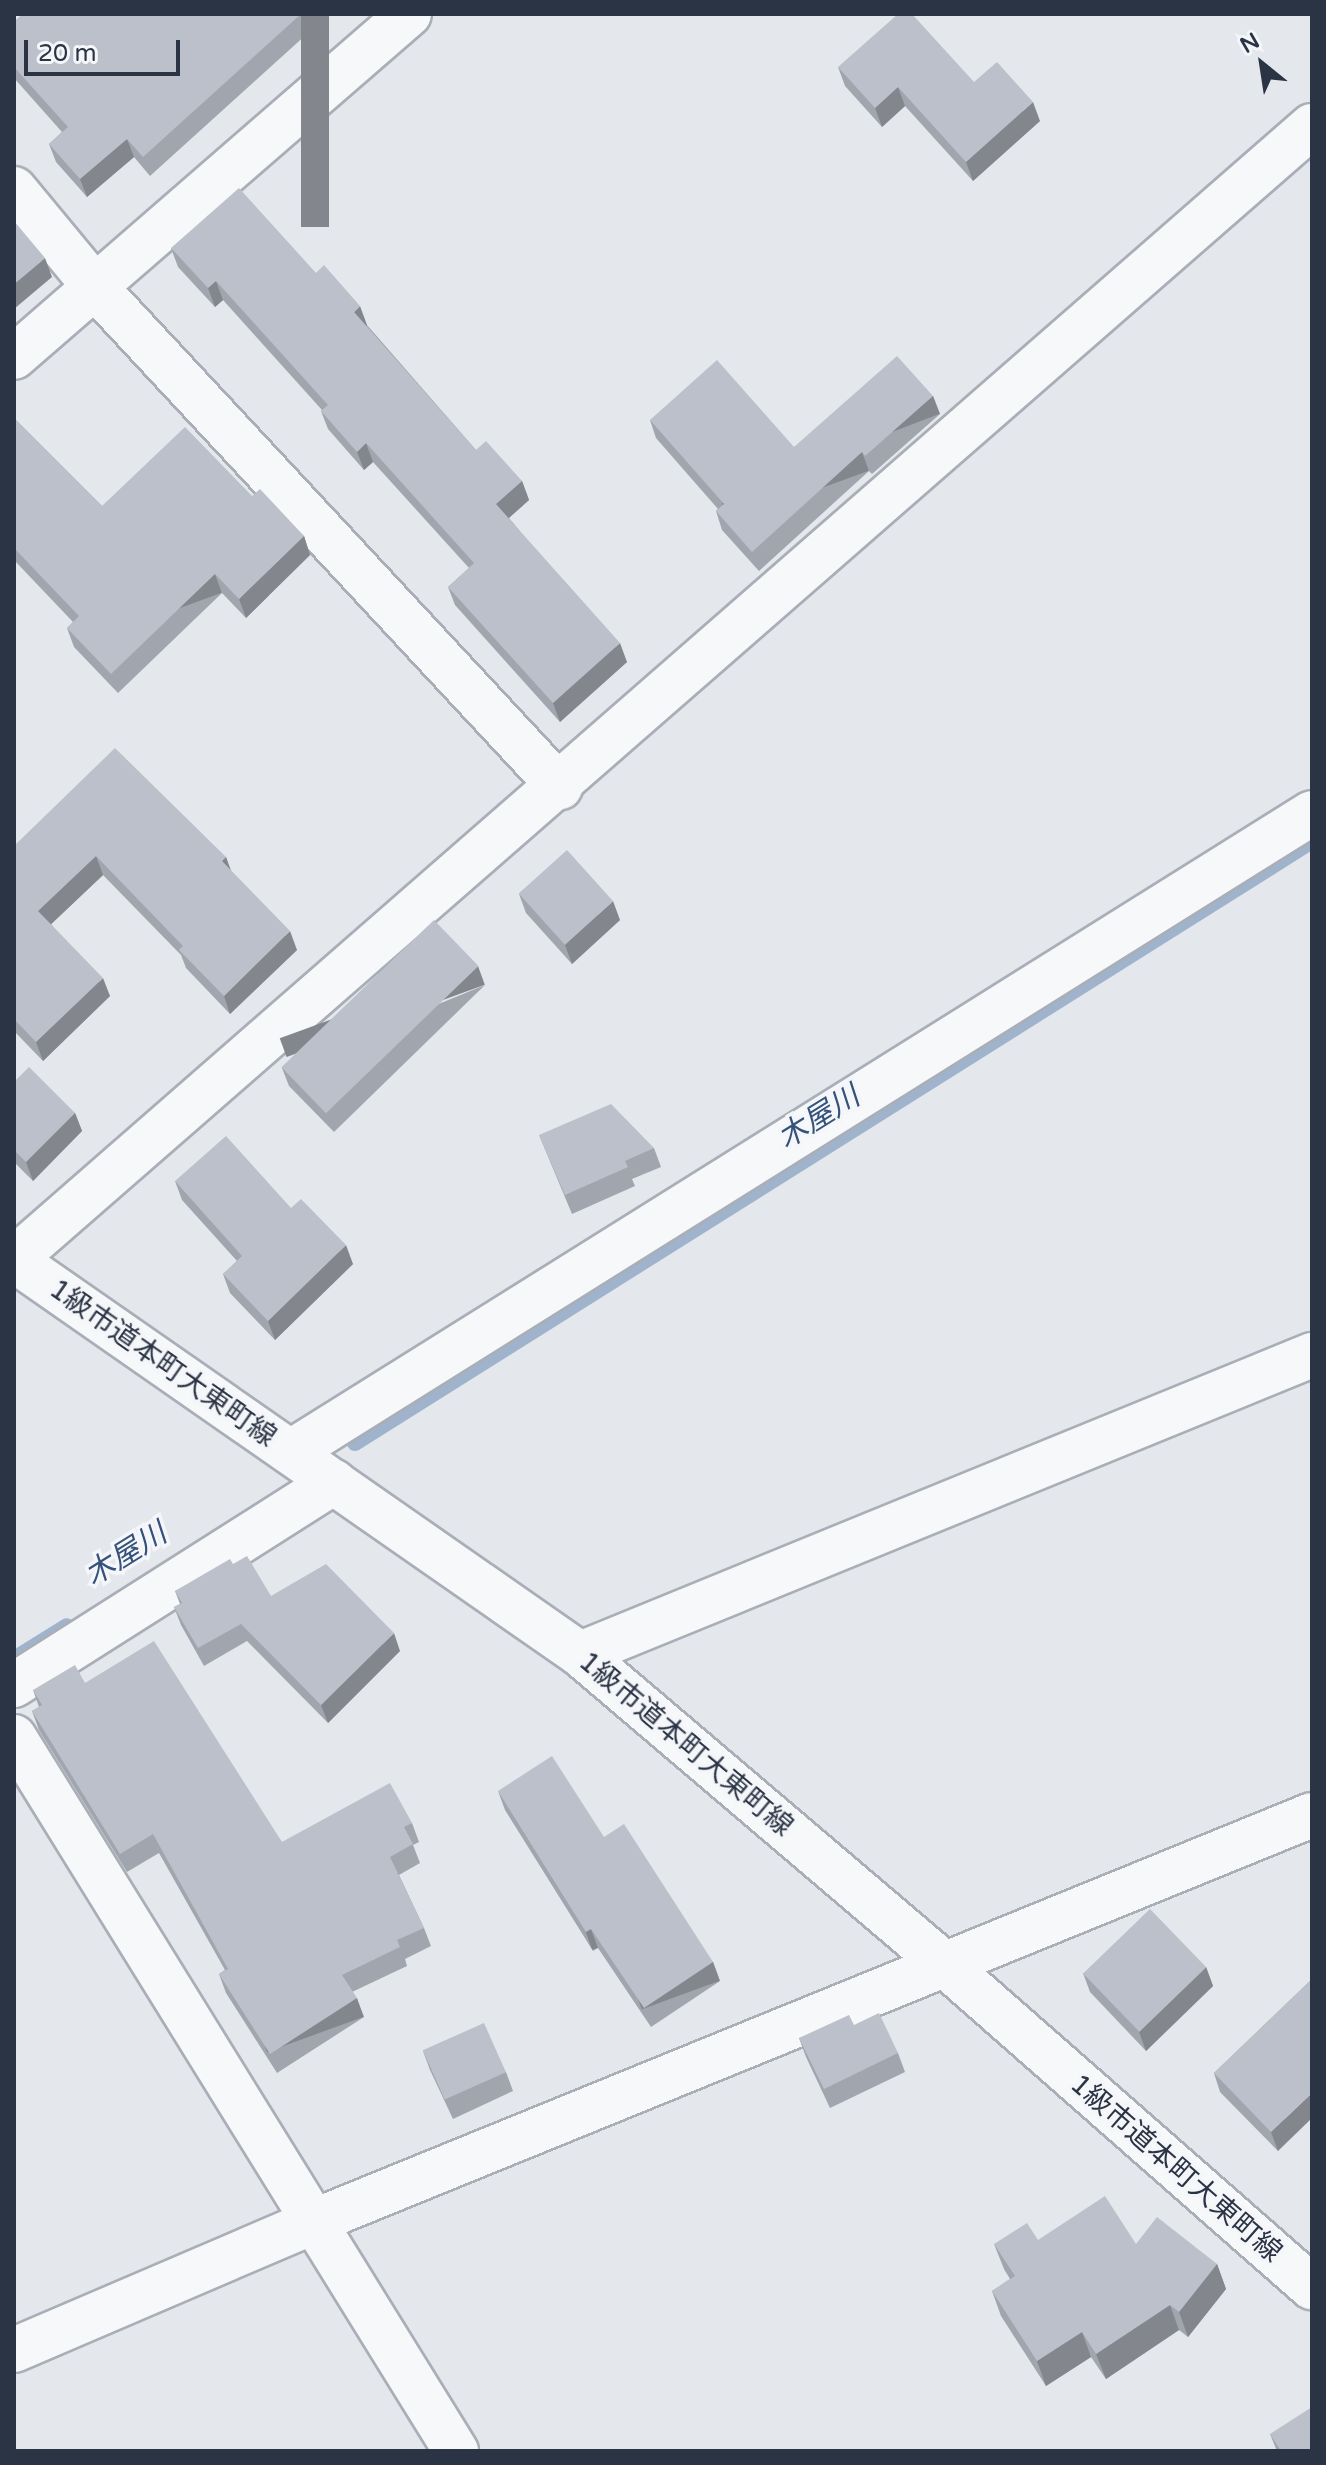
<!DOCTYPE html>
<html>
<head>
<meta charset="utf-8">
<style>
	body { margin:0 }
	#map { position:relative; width:1326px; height:2465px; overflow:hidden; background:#e4e7ec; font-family:"Varela Round","Noto Sans JP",sans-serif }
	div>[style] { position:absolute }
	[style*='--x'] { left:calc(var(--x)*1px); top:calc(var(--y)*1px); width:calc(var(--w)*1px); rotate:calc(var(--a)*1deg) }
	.stream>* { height:16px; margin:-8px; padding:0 8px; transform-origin:8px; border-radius:8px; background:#9fb4cc }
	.roads { filter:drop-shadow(2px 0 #a9aeb7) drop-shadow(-2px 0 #a9aeb7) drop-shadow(0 2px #a9aeb7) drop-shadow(0 -2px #a9aeb7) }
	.minor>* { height:44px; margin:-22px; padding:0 22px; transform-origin:22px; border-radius:22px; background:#f7f8fa }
	.tertiary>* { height:44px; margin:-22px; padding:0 22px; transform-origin:22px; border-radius:22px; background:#f7f8fa }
	.wall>* { inset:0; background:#a1a5ae }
	.shaded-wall>* { inset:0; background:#83868d; transform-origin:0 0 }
	.building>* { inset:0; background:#bbc0ca; transform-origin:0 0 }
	span { translate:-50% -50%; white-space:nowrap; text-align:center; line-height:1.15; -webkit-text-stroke:7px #f4f6f9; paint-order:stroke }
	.street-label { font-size:28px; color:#2b3445 }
	.water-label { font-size:30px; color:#34527a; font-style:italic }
	.frame { position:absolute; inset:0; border:16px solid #2b3445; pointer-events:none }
	.north { position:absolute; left:1222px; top:24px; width:80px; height:80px; -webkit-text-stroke:6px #f4f6f9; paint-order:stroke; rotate:330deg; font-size:22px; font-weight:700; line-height:32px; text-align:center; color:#2b3445 }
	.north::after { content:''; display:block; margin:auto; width:28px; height:36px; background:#2b3445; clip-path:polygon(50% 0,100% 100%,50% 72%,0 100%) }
	.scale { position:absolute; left:24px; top:40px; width:156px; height:36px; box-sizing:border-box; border:4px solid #2b3445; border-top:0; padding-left:10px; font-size:24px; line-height:28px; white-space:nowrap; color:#2b3445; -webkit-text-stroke:6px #f4f6f9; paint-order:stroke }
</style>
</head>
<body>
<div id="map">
	<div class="stream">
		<div style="--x:355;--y:1443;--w:1131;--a:-32.17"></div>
		<div style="--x:14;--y:1659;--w:62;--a:-31.9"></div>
	</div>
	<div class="roads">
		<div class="minor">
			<div style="--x:14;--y:189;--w:127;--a:50.4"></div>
			<div style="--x:95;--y:287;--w:683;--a:47.08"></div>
			<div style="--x:14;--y:357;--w:523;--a:-40.97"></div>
			<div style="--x:14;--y:1259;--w:1723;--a:-41.12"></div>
			<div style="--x:291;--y:1452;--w:1204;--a:-32.04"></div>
			<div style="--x:580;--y:1654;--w:791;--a:-22.22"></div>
			<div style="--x:14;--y:1685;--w:379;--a:-32.4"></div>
			<div style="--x:14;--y:1737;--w:840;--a:58.24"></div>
			<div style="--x:14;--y:2350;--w:327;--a:-23.2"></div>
			<div style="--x:315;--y:2221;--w:1076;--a:-22.16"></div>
		</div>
		<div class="tertiary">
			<div style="--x:14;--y:1260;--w:690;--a:34.84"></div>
			<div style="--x:580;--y:1654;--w:478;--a:40.4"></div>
			<div style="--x:944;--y:1964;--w:490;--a:41.3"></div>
		</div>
	</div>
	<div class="wall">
		<div style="clip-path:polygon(23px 14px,329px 14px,150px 176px,134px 157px,87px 197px,56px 162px,49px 144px,62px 132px,14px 78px,14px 22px)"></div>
		<div style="clip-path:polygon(838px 67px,974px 82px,1040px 121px,973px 181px,905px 106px,882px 127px,845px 86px)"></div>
		<div style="clip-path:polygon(171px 248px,316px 273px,367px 325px,476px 450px,522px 481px,529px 500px,509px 518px,627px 662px,560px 722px,455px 605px,448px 587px,469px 568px,373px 462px,364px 470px,328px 429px,321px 411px,322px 410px,223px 300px,215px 307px,178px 267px)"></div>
		<div style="clip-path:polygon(933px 396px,940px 414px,872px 474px,869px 471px,759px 571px,722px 530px,716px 511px,718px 509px,656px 438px,650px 420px,794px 447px)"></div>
		<div style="clip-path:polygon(14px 418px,102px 506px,252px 496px,304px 536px,310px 555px,246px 618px,222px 593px,118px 693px,74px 647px,67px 628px,73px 622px,14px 560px)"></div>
		<div style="clip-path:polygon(14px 846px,226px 857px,230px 870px,297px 950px,230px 1014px,186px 968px,181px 955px,103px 875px,51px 924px,110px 996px,43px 1061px,14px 1031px)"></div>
		<div style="clip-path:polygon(519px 894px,620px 920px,572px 964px,526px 913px)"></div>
		<div style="clip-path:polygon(485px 985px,334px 1132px,289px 1086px,282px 1068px)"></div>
		<div style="clip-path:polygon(14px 1082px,75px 1113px,82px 1131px,33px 1181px,14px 1162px)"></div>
		<div style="clip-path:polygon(539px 1135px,654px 1148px,661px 1167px,632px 1179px,635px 1186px,572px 1214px)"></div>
		<div style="clip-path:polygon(175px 1181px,291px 1208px,353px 1264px,275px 1340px,230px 1293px,223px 1274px,237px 1261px,182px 1200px)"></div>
		<div style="clip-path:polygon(233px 1564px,271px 1596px,400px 1651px,328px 1723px,247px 1641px,204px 1666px,181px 1625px,174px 1607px,180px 1604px,175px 1591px)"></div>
		<div style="clip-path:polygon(85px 1683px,282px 1842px,412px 1823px,419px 1842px,413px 1845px,420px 1863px,399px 1875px,424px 1928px,431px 1946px,405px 1959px,407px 1966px,352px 1992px,364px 2017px,277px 2073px,226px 1993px,219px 1974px,225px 1970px,159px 1853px,127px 1872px,39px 1730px,32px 1711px,39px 1707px,33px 1690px)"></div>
		<div style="clip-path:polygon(498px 1791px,604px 1837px,713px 1962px,720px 1981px,651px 2027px,598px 1948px,593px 1951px,505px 1810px)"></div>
		<div style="clip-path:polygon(1206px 1967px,1213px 1986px,1146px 2051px,1090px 1992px,1083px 1973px)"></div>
		<div style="clip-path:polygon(1312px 1979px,1278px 2151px,1220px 2092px,1214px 2073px)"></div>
		<div style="clip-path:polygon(854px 2025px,898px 2053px,905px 2072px,830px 2108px,806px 2057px,799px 2038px)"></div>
		<div style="clip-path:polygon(423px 2051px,506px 2072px,513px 2091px,453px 2119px,430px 2070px)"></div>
		<div style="clip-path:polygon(1038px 2240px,1136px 2244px,1217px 2264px,1226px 2289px,1188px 2337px,1179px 2330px,1106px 2379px,1091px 2357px,1046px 2386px,1001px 2316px,992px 2291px,1010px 2279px,1004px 2269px,994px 2244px)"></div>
		<div style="clip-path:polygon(1270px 2434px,1312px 2451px,1277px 2451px)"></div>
	</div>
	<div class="shaded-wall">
		<div style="left:301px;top:14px;width:28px;height:213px"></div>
		<div style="clip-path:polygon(898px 87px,905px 106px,882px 127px,875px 108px)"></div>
		<div style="clip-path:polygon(1033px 102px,1040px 121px,973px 181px,966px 162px)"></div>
		<div style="clip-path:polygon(127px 139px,134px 157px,87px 197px,80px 179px)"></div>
		<div style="clip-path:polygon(45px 258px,52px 277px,14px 309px,14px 284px)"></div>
		<div style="clip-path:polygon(216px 281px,223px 300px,215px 307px,208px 288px)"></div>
		<div style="clip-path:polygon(360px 306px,367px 325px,361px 330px,354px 312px)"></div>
		<div style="left:933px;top:396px;width:19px;height:91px;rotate:69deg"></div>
		<div style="clip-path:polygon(366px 443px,373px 462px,364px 470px,357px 452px)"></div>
		<div style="left:862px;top:452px;width:20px;height:149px;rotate:70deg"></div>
		<div style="clip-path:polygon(522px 481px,529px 500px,503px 523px,496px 504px)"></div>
		<div style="clip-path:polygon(304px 536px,310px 555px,246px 618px,239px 599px)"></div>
		<div style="left:215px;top:574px;width:20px;height:144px;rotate:70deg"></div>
		<div style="clip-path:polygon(620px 643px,627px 662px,560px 722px,553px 703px)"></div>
		<div style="clip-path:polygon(96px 856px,103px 875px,45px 930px,38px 911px)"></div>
		<div style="clip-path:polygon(226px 857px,233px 876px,222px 861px)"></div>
		<div style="clip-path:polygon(613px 901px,620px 920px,572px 964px,565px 945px)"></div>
		<div style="clip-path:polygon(290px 931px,297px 950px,230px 1014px,224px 996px)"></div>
		<div style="left:478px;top:966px;width:20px;height:211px;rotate:70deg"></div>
		<div style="clip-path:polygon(103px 978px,110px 996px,43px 1061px,36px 1042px)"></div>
		<div style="clip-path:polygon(75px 1113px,82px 1131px,33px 1181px,26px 1162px)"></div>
		<div style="clip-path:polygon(346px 1245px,353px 1264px,275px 1340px,268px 1321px)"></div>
		<div style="clip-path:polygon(394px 1633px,400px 1651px,328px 1723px,321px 1705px)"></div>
		<div style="left:591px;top:1929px;width:20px;height:6px;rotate:70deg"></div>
		<div style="left:713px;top:1962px;width:20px;height:83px;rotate:70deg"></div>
		<div style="clip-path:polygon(1206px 1967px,1213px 1986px,1146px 2051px,1139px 2032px)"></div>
		<div style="left:357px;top:1998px;width:20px;height:103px;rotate:70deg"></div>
		<div style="clip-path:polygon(1312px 2093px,1312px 2118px,1278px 2151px,1271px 2132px)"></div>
		<div style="clip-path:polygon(1217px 2264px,1226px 2289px,1188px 2337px,1179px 2312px)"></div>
		<div style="clip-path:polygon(1170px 2305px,1179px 2330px,1106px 2379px,1096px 2354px)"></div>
		<div style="clip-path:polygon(1082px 2332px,1091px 2357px,1046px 2386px,1037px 2361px)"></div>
	</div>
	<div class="building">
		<div style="clip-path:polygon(23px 14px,301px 14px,143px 157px,127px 139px,80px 179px,49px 144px,68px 127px,14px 67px,14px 22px)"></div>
		<div style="clip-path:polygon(898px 14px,912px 14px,974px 82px,997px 62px,1033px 102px,966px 162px,898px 87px,875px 108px,838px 67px)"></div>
		<div style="clip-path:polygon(239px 188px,316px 273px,324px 265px,360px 306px,354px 312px,476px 450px,486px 441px,522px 481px,496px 504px,620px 643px,553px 703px,448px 587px,474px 563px,366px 443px,357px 452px,321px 411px,328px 405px,216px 281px,208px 288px,171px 248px)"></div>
		<div style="clip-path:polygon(14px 221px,45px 258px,14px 284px)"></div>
		<div style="clip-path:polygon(897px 356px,933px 396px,865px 456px,862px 452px,752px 552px,716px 511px,724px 504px,650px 420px,717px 360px,794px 447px)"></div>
		<div style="clip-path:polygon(14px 418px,102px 506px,185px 427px,252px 496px,260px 489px,304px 536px,239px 599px,215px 574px,111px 674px,67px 628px,79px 616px,14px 548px)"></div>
		<div style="clip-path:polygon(115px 748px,226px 857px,222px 861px,290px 931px,224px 996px,179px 950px,183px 946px,96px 856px,38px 911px,103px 978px,36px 1042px,14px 1019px,14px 846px)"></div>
		<div style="left:567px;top:850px;width:69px;height:65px;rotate:48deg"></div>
		<div style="left:434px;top:920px;width:64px;height:212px;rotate:46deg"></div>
		<div style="clip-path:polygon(29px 1067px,75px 1113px,26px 1162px,14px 1150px,14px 1082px)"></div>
		<div style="clip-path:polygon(611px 1104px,654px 1148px,625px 1161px,628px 1167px,565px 1195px,539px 1135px)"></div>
		<div style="clip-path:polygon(226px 1136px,291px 1208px,301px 1199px,346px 1245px,268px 1321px,223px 1274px,242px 1256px,175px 1181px)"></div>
		<div style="clip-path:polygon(247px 1556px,271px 1596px,326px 1564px,394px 1633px,321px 1705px,241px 1624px,198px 1648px,174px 1607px,182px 1603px,175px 1591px,230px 1559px,233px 1564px)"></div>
		<div style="clip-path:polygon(154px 1641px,282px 1842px,390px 1783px,412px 1823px,404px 1827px,413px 1844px,390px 1857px,424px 1928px,397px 1940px,400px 1947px,342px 1975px,357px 1998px,270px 2054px,219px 1974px,228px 1969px,153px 1834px,120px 1854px,32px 1711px,42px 1705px,33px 1690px,75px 1665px,85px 1683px)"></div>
		<div style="clip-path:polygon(552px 1756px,604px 1837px,624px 1824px,713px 1962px,644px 2008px,591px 1929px,586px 1932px,498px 1791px)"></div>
		<div style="left:1150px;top:1909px;width:81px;height:93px;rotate:46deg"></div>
		<div style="clip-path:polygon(1312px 1979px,1312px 2093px,1271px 2132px,1214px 2073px)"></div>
		<div style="clip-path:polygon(879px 2013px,898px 2053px,824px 2089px,799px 2038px,849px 2015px,854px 2025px)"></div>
		<div style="left:484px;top:2023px;width:54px;height:67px;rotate:66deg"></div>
		<div style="clip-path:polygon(1105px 2196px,1136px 2244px,1157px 2217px,1217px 2264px,1179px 2312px,1170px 2305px,1096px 2354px,1082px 2332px,1037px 2361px,992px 2291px,1015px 2276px,994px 2244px,1027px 2223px,1038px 2240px)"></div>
		<div style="clip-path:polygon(1312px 2407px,1312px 2451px,1281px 2451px,1270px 2434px)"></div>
	</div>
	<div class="street-label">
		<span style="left:163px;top:1363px;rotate:35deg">1級市道本町大東町線</span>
		<span style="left:686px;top:1744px;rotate:40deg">1級市道本町大東町線</span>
		<span style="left:1176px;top:2168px;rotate:41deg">1級市道本町大東町線</span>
	</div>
	<div class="water-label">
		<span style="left:819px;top:1118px;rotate:-32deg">木屋川</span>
		<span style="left:126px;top:1555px;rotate:-32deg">木屋川</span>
	</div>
	<div class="frame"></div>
	<div class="north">N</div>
	<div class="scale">20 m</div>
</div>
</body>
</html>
